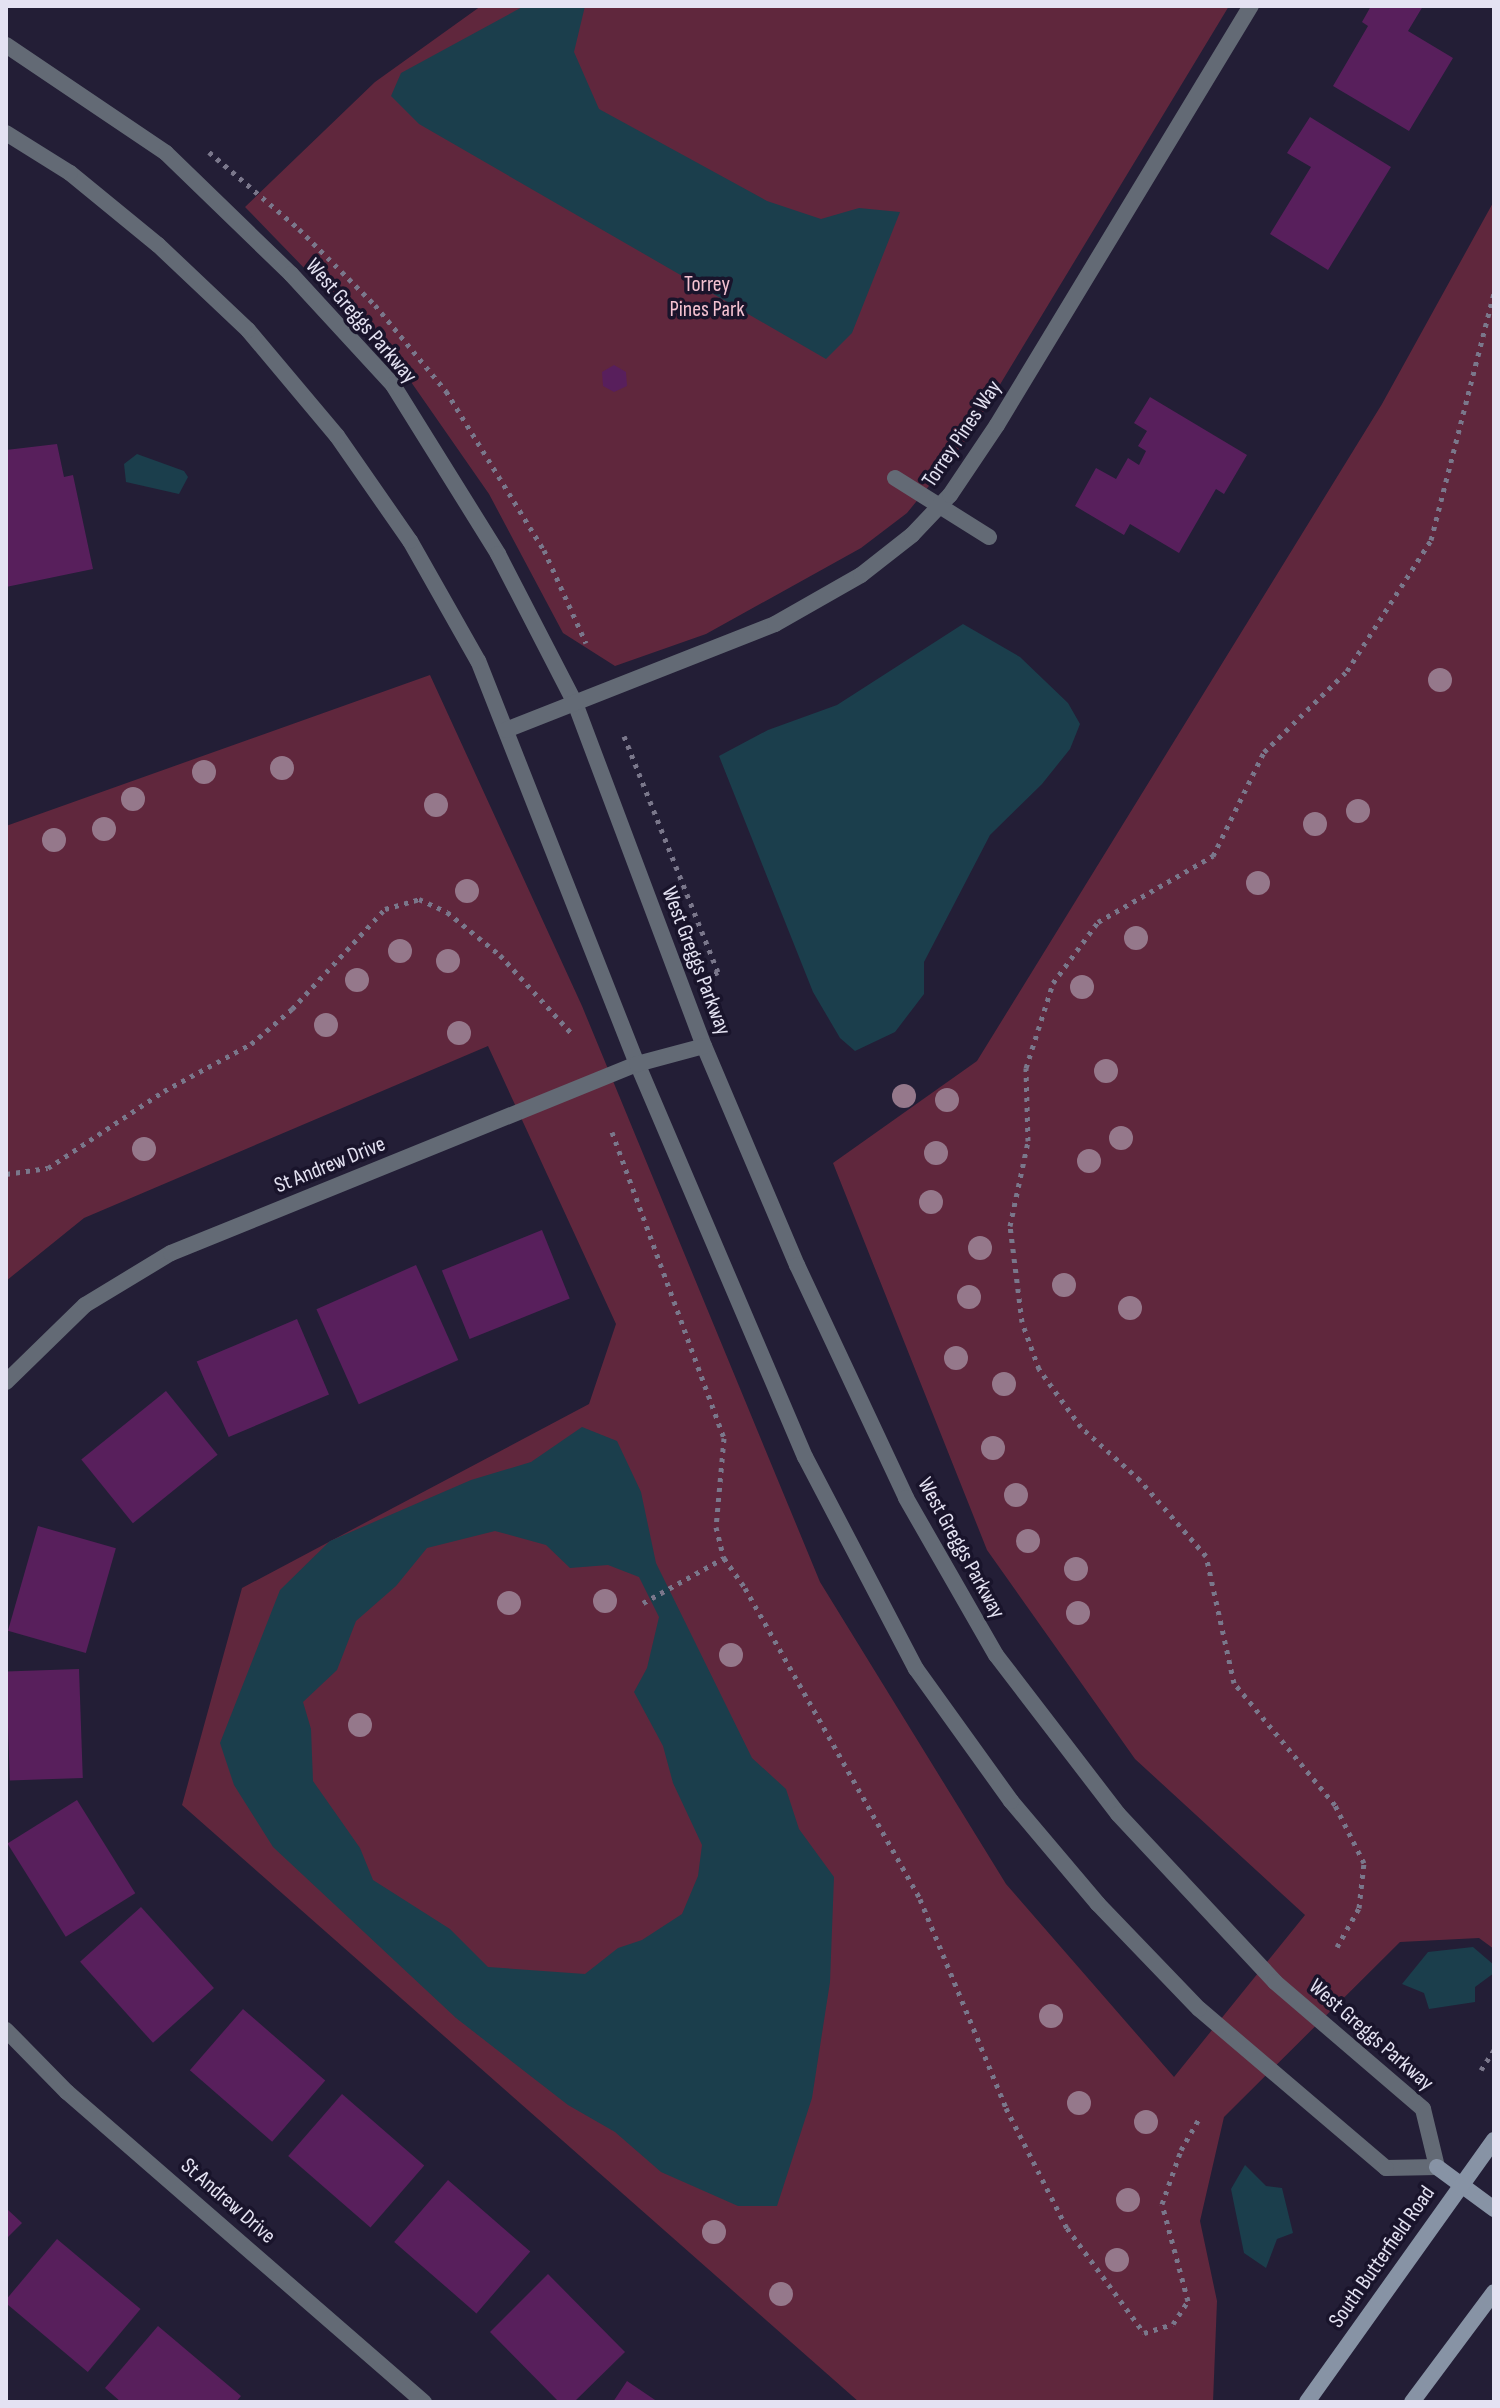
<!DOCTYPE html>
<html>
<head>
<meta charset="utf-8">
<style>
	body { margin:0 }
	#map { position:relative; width:1500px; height:2408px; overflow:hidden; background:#231e36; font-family:"Sofia Sans Condensed",sans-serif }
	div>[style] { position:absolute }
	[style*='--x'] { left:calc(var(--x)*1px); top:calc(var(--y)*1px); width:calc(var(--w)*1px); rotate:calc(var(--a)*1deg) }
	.green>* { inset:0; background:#60273d }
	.water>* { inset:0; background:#1b3e4c }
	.building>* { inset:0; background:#581f5c; transform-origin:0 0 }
	.path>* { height:5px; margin-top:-2.5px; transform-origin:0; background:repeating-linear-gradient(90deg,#7a778b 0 4px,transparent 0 10px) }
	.lane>* { height:16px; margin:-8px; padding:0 8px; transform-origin:8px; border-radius:8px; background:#636a75 }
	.street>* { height:16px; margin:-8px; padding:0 8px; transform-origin:8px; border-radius:8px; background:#636a75 }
	.secondary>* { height:16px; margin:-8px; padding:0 8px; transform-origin:8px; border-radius:8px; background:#8793a5 }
	.trees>* { width:24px; height:24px; margin:-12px; border-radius:50%; background:#95788b }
	span { translate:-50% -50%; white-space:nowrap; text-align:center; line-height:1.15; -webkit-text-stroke:7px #19142b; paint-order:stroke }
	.park-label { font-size:22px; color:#f3c1d0 }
	.street-label { font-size:22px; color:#e4e2f2 }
	.frame { position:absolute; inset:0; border:8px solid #e4e2f2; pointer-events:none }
</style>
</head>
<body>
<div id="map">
	<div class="green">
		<div style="clip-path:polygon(481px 6px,1229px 6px,967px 439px,907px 513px,861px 548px,706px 634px,615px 666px,563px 633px,489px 494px,402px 369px,245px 207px,375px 82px)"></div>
		<div style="clip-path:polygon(1494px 201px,1494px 1949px,1479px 1938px,1400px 1942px,1224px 2117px,1200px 2221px,1217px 2301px,1213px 2402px,859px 2402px,182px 1805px,242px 1588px,589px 1404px,616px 1324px,488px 1046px,84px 1218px,6px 1281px,6px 826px,430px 675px,582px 1006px,820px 1582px,1006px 1884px,1174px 2077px,1305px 1915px,1135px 1759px,987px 1550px,833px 1163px,977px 1061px,1382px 404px)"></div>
	</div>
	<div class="water">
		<div style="clip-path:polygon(524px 6px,585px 6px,574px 52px,599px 109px,767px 201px,821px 219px,859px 208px,900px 212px,852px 333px,826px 359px,419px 124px,391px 96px,401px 73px)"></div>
		<div style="clip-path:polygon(137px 454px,184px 471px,188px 477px,179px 494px,126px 482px,124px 464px)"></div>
		<div style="clip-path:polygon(963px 624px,1020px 657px,1068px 703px,1080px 724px,1070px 749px,1042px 784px,990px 835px,924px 962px,924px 994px,895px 1032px,855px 1051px,840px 1038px,813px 992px,719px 756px,768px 730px,837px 705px)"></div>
		<div style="clip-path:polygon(evenodd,582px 1427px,617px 1441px,641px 1492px,656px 1563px,752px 1758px,786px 1789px,799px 1829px,834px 1877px,830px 1982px,812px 2098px,777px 2206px,738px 2206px,661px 2172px,615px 2132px,568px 2105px,456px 2018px,273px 1847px,234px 1785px,220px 1743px,280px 1590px,330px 1541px,471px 1480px,531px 1462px,582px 1427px,495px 1531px,546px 1545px,570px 1568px,608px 1565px,639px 1577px,659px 1617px,647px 1668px,634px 1692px,663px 1746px,673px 1783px,702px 1845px,698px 1876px,682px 1914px,642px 1940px,618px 1948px,585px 1974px,488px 1967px,450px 1929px,373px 1880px,360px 1848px,313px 1781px,311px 1729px,303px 1702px,337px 1670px,356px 1621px,396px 1586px,427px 1548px,495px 1531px)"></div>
		<div style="clip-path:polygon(1473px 1947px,1494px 1965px,1494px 1973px,1475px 1987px,1475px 2002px,1429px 2009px,1424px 1993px,1402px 1984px,1428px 1952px)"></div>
		<div style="clip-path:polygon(1245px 2165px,1266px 2186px,1282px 2188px,1293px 2233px,1277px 2239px,1266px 2268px,1244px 2253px,1231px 2189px)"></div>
	</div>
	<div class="building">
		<div style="clip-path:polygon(1371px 6px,1423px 6px,1408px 31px,1453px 58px,1409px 131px,1333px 86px,1368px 26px,1362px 22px)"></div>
		<div style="clip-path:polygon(1310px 117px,1391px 167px,1328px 270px,1270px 234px,1311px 167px,1287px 153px)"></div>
		<div style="clip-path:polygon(614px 365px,626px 372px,627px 386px,614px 392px,603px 386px,602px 372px)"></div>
		<div style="clip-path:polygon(1150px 397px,1247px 455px,1224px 494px,1216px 489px,1179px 553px,1130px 524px,1124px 535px,1075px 506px,1096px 468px,1116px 479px,1128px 458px,1139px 465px,1146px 451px,1138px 446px,1147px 431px,1134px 423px)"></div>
		<div style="clip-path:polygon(57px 444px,64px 477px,73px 475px,93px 569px,6px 587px,6px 450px)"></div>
		<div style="left:542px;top:1230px;width:74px;height:108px;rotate:68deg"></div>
		<div style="left:416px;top:1265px;width:104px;height:109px;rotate:66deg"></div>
		<div style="left:297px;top:1319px;width:82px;height:109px;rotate:67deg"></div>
		<div style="left:166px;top:1391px;width:82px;height:109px;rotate:51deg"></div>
		<div style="left:38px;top:1526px;width:81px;height:109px;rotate:16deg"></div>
		<div style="left:79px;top:1669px;width:109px;height:73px;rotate:88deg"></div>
		<div style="left:77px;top:1800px;width:110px;height:82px;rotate:58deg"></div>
		<div style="left:141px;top:1907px;width:109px;height:82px;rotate:48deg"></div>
		<div style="left:243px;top:2009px;width:109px;height:81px;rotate:41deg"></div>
		<div style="left:342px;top:2094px;width:109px;height:82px;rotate:41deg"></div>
		<div style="left:448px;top:2180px;width:109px;height:82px;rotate:41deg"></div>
		<div style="clip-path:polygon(6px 2208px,22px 2223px,6px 2239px)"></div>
		<div style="left:57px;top:2239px;width:109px;height:82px;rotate:40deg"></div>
		<div style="clip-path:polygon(548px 2274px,625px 2352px,574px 2402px,559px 2402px,490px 2332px)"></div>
		<div style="clip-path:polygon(158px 2326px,241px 2396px,236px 2402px,121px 2402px,105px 2388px)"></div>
		<div style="clip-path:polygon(627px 2381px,658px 2402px,613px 2402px)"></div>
	</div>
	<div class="path">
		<div style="--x:209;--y:152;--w:118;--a:40.5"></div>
		<div style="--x:299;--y:229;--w:107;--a:45"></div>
		<div style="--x:375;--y:305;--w:112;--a:50.5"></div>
		<div style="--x:446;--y:391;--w:187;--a:58.4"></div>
		<div style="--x:544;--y:550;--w:102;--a:65.7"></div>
		<div style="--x:624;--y:736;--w:254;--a:68.3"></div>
		<div style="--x:718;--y:972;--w:13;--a:153"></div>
		<div style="--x:612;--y:1132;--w:326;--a:69.9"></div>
		<div style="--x:724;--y:1438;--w:89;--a:95.1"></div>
		<div style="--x:716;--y:1527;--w:32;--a:76"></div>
		<div style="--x:6;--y:1174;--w:42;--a:-8.1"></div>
		<div style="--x:48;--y:1168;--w:139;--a:-33.6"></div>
		<div style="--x:164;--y:1091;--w:99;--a:-28.4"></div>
		<div style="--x:251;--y:1044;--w:54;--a:-40.5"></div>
		<div style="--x:292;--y:1009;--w:137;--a:-47.1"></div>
		<div style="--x:385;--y:909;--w:35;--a:-16"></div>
		<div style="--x:419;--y:899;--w:31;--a:25"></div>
		<div style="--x:447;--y:912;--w:68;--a:39.1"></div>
		<div style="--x:500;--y:955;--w:108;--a:47.6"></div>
		<div style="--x:643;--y:1603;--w:93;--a:-29.1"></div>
		<div style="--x:724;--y:1558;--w:37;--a:55"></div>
		<div style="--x:745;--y:1588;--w:357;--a:60.6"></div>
		<div style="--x:920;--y:1899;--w:226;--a:67.6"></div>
		<div style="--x:1006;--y:2108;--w:135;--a:63.1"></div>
		<div style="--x:1067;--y:2228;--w:130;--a:53.7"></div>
		<div style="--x:1144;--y:2333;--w:30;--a:-17"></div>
		<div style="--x:1173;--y:2324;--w:27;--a:-57"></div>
		<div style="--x:1188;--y:2301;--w:100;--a:-105"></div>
		<div style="--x:1162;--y:2204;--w:57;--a:-70.6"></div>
		<div style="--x:1181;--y:2150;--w:39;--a:-60"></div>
		<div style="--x:1337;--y:1947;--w:45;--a:-60.6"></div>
		<div style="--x:1359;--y:1908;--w:45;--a:-83.7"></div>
		<div style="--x:1364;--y:1863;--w:65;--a:-116.6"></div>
		<div style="--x:1335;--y:1805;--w:158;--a:-129.6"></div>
		<div style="--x:1234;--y:1683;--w:130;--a:-102.4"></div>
		<div style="--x:1206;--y:1556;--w:101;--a:-131"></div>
		<div style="--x:1140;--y:1480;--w:79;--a:-138.1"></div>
		<div style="--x:1081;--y:1427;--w:72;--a:-125.9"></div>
		<div style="--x:1039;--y:1369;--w:50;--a:-109.9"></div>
		<div style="--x:1022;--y:1322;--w:97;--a:-97.1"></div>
		<div style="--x:1010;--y:1226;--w:87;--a:-78"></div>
		<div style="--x:1028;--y:1141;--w:73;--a:-91.6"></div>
		<div style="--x:1026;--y:1068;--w:89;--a:-72.4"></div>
		<div style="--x:1053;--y:983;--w:76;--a:-53.6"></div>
		<div style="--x:1098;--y:922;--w:133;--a:-29.9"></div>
		<div style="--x:1213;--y:856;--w:116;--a:-63.9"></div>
		<div style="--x:1264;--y:752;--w:116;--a:-44.3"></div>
		<div style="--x:1347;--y:671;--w:156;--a:-57.3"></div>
		<div style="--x:1431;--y:540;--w:256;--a:-75.7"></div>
		<div style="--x:1481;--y:2070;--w:24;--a:-57"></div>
	</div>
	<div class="lane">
		<div style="--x:895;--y:478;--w:111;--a:32.1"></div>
	</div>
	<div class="street">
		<div style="--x:6;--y:45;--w:193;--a:34"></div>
		<div style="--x:166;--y:153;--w:174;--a:44.1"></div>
		<div style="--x:291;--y:274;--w:151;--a:47.4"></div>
		<div style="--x:393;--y:385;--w:199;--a:58.1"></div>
		<div style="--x:498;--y:554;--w:168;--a:62.7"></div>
		<div style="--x:575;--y:703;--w:366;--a:69.4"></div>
		<div style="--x:704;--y:1046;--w:238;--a:67"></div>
		<div style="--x:797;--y:1265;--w:257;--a:64.9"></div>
		<div style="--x:906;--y:1498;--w:181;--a:60.2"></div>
		<div style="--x:996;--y:1655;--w:200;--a:52.5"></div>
		<div style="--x:1118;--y:1814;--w:230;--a:46.9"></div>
		<div style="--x:1275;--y:1982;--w:195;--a:40.6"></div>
		<div style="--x:1423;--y:2109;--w:60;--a:76.4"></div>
		<div style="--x:1437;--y:2167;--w:51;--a:178.9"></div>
		<div style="--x:1386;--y:2168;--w:245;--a:-139.6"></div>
		<div style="--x:1199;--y:2009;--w:146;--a:-133.9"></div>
		<div style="--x:1098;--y:1904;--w:135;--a:-130.2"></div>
		<div style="--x:1011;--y:1801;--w:163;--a:-125.7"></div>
		<div style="--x:916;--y:1669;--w:239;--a:-117.6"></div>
		<div style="--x:805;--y:1457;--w:427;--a:-113.1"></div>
		<div style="--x:637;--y:1064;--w:433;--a:-111.5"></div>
		<div style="--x:478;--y:661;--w:138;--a:-119.5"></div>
		<div style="--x:410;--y:541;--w:128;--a:-124.8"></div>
		<div style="--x:337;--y:436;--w:138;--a:-130"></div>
		<div style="--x:248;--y:330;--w:124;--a:-136.6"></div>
		<div style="--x:158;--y:245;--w:114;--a:-140.7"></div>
		<div style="--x:70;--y:173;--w:75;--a:-148"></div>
		<div style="--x:506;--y:730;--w:289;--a:-21.5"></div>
		<div style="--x:775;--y:624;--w:99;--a:-29.7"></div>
		<div style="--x:861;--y:575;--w:65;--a:-38.1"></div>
		<div style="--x:912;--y:535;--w:55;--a:-46.5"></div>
		<div style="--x:950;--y:495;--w:84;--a:-56.1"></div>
		<div style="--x:997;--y:425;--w:490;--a:-58.8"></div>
		<div style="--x:6;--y:1382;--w:110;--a:-44.3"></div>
		<div style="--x:85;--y:1305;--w:100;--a:-31.2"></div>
		<div style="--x:171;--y:1253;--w:503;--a:-22.08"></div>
		<div style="--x:637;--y:1064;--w:69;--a:-15"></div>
		<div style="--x:6;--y:2030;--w:87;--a:45.5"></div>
		<div style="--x:67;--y:2092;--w:473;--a:41"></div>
	</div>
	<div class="secondary">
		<div style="--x:1437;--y:2167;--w:71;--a:36.4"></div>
		<div style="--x:1307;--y:2402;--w:322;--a:-54.5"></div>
		<div style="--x:1412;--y:2402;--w:137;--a:-53.3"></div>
	</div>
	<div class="trees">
		<div style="left:1440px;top:680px"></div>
		<div style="left:282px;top:768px"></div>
		<div style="left:204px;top:772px"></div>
		<div style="left:133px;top:799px"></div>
		<div style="left:436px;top:805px"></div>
		<div style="left:1358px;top:811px"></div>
		<div style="left:1315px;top:824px"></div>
		<div style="left:104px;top:829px"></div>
		<div style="left:54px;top:840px"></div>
		<div style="left:1258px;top:883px"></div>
		<div style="left:467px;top:891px"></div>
		<div style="left:1136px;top:938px"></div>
		<div style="left:400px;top:951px"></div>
		<div style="left:448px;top:961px"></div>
		<div style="left:357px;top:980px"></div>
		<div style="left:1082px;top:987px"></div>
		<div style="left:326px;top:1025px"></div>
		<div style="left:459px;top:1033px"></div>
		<div style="left:1106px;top:1071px"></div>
		<div style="left:904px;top:1096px"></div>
		<div style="left:947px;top:1100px"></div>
		<div style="left:1121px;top:1138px"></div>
		<div style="left:144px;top:1149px"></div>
		<div style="left:936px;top:1153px"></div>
		<div style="left:1089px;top:1161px"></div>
		<div style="left:931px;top:1202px"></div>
		<div style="left:980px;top:1248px"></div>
		<div style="left:1064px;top:1285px"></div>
		<div style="left:969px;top:1297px"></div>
		<div style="left:1130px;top:1308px"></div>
		<div style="left:956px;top:1358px"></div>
		<div style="left:1004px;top:1384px"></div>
		<div style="left:993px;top:1448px"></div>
		<div style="left:1016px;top:1495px"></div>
		<div style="left:1028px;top:1541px"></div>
		<div style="left:1076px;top:1569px"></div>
		<div style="left:605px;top:1601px"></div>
		<div style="left:509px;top:1603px"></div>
		<div style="left:1078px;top:1613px"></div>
		<div style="left:731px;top:1655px"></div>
		<div style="left:360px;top:1725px"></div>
		<div style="left:1051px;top:2016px"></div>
		<div style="left:1079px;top:2103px"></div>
		<div style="left:1146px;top:2122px"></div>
		<div style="left:1128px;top:2200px"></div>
		<div style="left:714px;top:2232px"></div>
		<div style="left:1117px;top:2260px"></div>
		<div style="left:781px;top:2294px"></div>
	</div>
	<div class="park-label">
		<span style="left:707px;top:297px">Torrey<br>Pines Park</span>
	</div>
	<div class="street-label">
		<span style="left:361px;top:321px;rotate:49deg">West Greggs Parkway</span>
		<span style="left:962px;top:434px;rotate:-56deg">Torrey Pines Way</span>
		<span style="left:696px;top:961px;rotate:69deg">West Greggs Parkway</span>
		<span style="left:330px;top:1165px;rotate:-22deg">St Andrew Drive</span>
		<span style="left:961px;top:1548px;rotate:61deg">West Greggs Parkway</span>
		<span style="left:1371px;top:2035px;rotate:41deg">West Greggs Parkway</span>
		<span style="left:228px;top:2201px;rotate:41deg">St Andrew Drive</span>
		<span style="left:1382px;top:2257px;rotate:-55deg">South Butterfield Road</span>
	</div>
	<div class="frame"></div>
</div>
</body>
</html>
